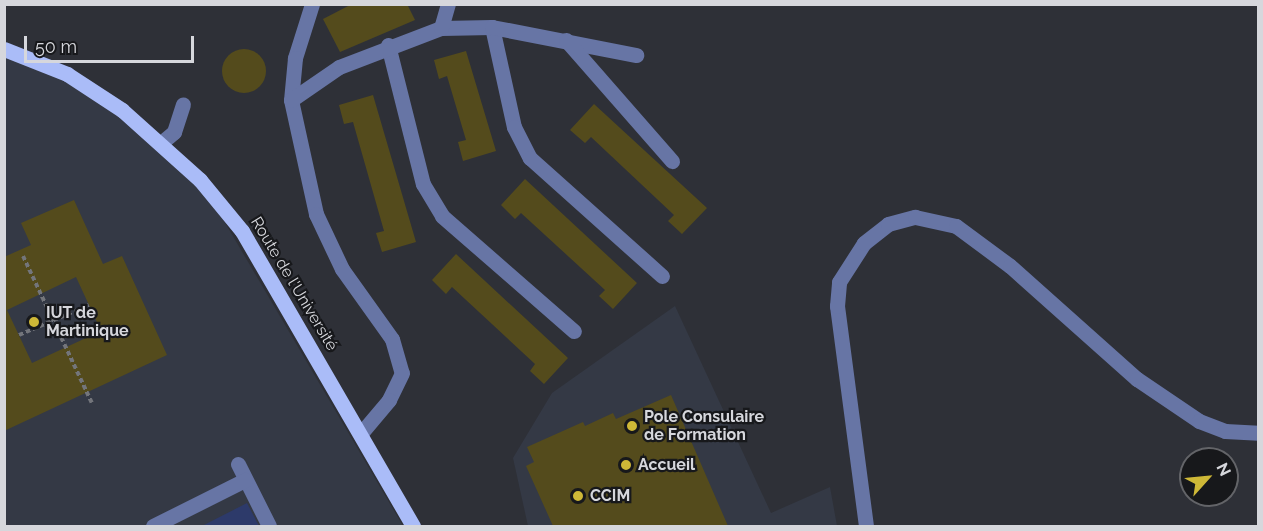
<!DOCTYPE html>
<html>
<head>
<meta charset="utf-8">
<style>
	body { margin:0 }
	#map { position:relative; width:1263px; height:531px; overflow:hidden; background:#2e3037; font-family:Raleway,sans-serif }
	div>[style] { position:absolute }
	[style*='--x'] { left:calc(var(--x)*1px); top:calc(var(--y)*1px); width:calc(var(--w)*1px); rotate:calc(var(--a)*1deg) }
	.built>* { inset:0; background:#343945 }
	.green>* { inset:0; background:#2d3a6a }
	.building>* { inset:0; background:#544b1c }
	.round { border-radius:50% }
	.path>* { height:4px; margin-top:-2px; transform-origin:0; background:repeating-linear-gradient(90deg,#73757b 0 4.5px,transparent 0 7.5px) }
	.minor>* { height:15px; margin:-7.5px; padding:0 7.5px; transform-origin:7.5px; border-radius:7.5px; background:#6775a5 }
	.major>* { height:15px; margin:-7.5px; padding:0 7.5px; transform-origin:7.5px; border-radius:7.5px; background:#aabcf8 }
	.dots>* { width:16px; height:16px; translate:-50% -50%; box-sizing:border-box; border:3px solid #17181b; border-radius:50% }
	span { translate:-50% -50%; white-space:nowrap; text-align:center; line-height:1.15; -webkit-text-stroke:4.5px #17181b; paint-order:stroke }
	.street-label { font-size:16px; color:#d6d7dc }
	.poi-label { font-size:16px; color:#d6d7dc; font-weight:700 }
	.left { translate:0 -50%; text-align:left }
	.frame { position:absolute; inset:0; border:6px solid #d6d7dc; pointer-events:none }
	.north { position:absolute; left:1179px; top:447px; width:60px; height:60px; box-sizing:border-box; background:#17181b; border:2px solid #636468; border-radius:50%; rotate:63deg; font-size:16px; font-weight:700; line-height:24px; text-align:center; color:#d6d7dc }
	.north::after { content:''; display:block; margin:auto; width:21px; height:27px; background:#ceb837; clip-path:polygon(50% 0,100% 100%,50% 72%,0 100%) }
	.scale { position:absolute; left:24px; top:36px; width:170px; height:27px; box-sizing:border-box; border:3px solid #d6d7dc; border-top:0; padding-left:8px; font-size:18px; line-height:21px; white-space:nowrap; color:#d6d7dc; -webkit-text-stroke:4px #17181b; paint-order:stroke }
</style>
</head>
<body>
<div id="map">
	<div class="built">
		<div style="clip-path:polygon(4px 49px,67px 74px,200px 180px,403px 526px,5px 526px)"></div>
		<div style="clip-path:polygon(675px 306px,771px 513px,830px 487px,837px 526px,528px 526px,513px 458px,552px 393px)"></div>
	</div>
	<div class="green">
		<div style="clip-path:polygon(247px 503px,259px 526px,202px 526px)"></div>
	</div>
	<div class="building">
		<div style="clip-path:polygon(352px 4px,407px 4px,415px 20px,340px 52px,323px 19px)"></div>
		<div class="round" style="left:222px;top:49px;width:44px;height:44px"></div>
		<div style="clip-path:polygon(466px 51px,496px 151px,463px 161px,458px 142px,466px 140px,447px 76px,439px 79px,434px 60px)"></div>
		<div style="clip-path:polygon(373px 95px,416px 242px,382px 252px,376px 233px,384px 231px,353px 122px,344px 124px,339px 105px)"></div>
		<div style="clip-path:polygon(594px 104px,707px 208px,682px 234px,668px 221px,674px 215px,591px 137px,585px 143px,570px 130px)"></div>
		<div style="clip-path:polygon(525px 179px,637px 283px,613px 309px,599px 296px,605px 290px,521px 213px,515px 219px,501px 205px)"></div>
		<div style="clip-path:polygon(evenodd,74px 200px,103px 264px,122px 256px,167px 355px,4px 431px,4px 257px,31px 245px,21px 223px,74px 200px,76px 277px,101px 331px,32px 363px,7px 310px,76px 277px)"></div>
		<div style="clip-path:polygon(456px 254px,568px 358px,544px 384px,530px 371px,535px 364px,452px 287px,446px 294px,432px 280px)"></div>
		<div style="clip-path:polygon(671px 395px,728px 526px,553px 526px,526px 466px,534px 462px,527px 447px,583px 422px,585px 426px,613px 413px,616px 419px)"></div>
	</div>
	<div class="path">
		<div style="--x:23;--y:256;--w:162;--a:64.9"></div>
		<div style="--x:19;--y:335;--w:76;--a:-23.2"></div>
	</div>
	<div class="minor">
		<div style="--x:312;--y:4;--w:57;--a:107.5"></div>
		<div style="--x:295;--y:58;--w:42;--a:95.4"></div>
		<div style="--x:291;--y:100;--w:117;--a:77.6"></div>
		<div style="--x:316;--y:214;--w:61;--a:64.7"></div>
		<div style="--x:342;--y:269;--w:86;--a:54.5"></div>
		<div style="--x:392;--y:339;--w:35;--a:74"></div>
		<div style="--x:402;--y:373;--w:30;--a:116"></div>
		<div style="--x:389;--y:400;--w:42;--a:130.2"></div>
		<div style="--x:492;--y:27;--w:102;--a:77.6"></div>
		<div style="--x:514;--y:127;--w:35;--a:63"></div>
		<div style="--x:530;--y:158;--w:177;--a:41.8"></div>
		<div style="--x:441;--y:28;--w:51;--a:-1.1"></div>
		<div style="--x:492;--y:27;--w:147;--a:11"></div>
		<div style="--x:566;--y:40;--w:161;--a:48.8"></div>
		<div style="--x:388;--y:45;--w:143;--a:75.9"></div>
		<div style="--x:423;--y:184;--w:37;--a:59"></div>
		<div style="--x:442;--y:216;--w:175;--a:41.1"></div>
		<div style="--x:291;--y:100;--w:58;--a:-34.5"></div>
		<div style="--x:339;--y:67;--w:109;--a:-20.9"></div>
		<div style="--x:441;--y:28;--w:25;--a:-74"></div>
		<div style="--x:161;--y:143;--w:17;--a:-40"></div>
		<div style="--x:174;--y:132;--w:29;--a:-72"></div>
		<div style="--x:238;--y:464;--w:69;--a:63.4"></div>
		<div style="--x:153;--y:526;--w:103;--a:-26.6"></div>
		<div style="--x:866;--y:526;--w:222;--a:-97.5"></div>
		<div style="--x:837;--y:306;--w:24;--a:-85"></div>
		<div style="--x:839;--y:282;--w:46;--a:-57.3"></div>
		<div style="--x:864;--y:243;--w:31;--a:-38"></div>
		<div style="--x:888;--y:224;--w:28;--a:-15"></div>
		<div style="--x:915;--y:217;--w:42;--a:12.4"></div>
		<div style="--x:956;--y:226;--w:67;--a:36.5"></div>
		<div style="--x:1010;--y:266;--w:170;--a:41.7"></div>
		<div style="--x:1137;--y:379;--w:75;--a:34.1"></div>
		<div style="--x:1199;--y:421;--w:28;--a:21"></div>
		<div style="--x:1225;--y:431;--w:33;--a:3"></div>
	</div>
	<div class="major">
		<div style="--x:4;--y:49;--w:68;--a:21.6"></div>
		<div style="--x:67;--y:74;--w:66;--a:33.2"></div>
		<div style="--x:122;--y:110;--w:105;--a:41.9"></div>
		<div style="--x:200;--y:180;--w:66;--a:50.5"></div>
		<div style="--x:242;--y:231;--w:341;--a:59.9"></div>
	</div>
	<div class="dots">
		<div style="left:34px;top:322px;background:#ceb837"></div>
		<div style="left:632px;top:426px;background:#ceb837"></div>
		<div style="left:626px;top:465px;background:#ceb837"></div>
		<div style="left:578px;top:496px;background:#ceb837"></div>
	</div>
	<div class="street-label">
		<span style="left:294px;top:284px;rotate:59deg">Route de l'Université</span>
	</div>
	<div class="poi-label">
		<span class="left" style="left:46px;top:322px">IUT de<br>Martinique</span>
		<span class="left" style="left:644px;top:426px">Pole Consulaire<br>de Formation</span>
		<span class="left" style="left:638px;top:465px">Accueil</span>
		<span class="left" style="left:590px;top:496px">CCIM</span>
	</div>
	<div class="frame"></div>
	<div class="north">N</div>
	<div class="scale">50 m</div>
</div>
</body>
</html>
